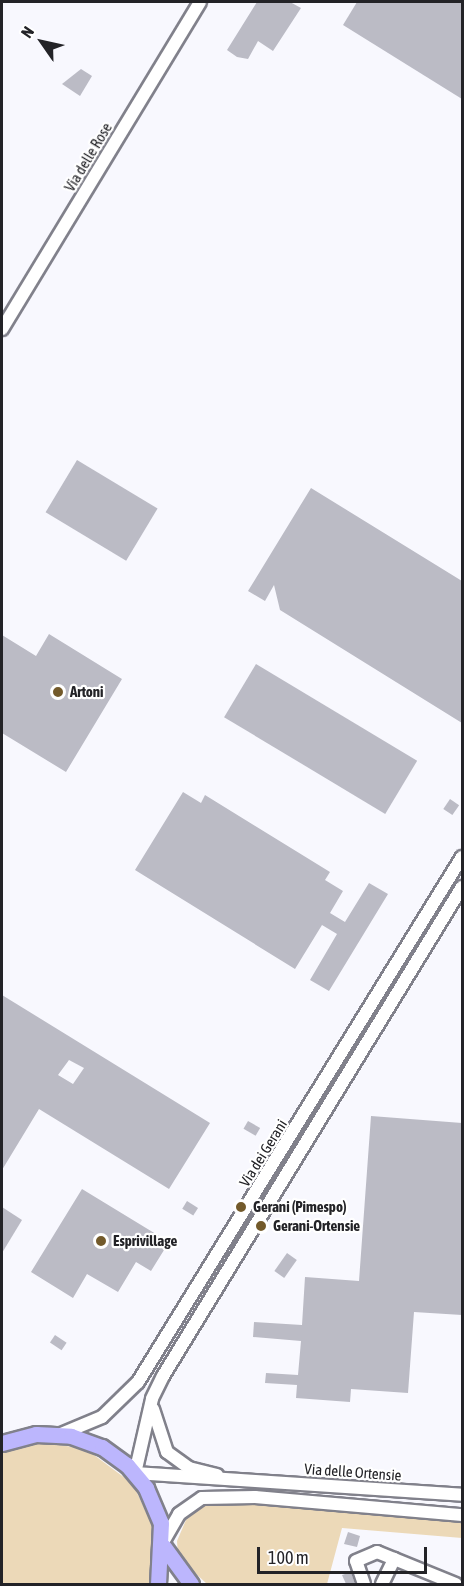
<!DOCTYPE html>
<html>
<head>
<meta charset="utf-8">
<style>
	body { margin:0 }
	#map { position:relative; width:464px; height:1586px; overflow:hidden; background:#f8f8fe; font-family:"Asap Condensed",sans-serif }
	div>[style] { position:absolute }
	[style*='--x'] { left:calc(var(--x)*1px); top:calc(var(--y)*1px); width:calc(var(--w)*1px); rotate:calc(var(--a)*1deg) }
	.green>* { inset:0; background:#ecd9b8 }
	.building>* { inset:0; background:#bbbbc5; transform-origin:0 0 }
	.roads { filter:drop-shadow(2px 0 #81818b) drop-shadow(-2px 0 #81818b) drop-shadow(0 2px #81818b) drop-shadow(0 -2px #81818b) }
	.minor>* { height:12px; margin:-6px; padding:0 6px; transform-origin:6px; border-radius:6px; background:#fff }
	.major>* { height:15px; margin:-7.5px; padding:0 7.5px; transform-origin:7.5px; border-radius:7.5px; background:#bcb6fd }
	.dots>* { width:16px; height:16px; translate:-50% -50%; box-sizing:border-box; border:3px solid #fff; border-radius:50% }
	span { translate:-50% -50%; white-space:nowrap; text-align:center; line-height:1.15; -webkit-text-stroke:4.5px #fff; paint-order:stroke }
	.street-label { font-size:15px; color:#232327 }
	.poi-label { font-size:15px; color:#232327; font-weight:700 }
	.left { translate:0 -50%; text-align:left }
	.frame { position:absolute; inset:0; border:3px solid #232327; pointer-events:none }
	.north { position:absolute; left:12px; top:12px; width:60px; height:60px; -webkit-text-stroke:4px #fff; paint-order:stroke; rotate:304deg; font-size:16px; font-weight:700; line-height:24px; text-align:center; color:#232327 }
	.north::after { content:''; display:block; margin:auto; width:21px; height:27px; background:#232327; clip-path:polygon(50% 0,100% 100%,50% 72%,0 100%) }
	.scale { position:absolute; left:257px; top:1547px; width:170px; height:27px; box-sizing:border-box; border:3px solid #232327; border-top:0; padding-left:8px; font-size:18px; line-height:21px; white-space:nowrap; color:#232327; -webkit-text-stroke:4px #fff; paint-order:stroke }
</style>
</head>
<body>
<div id="map">
	<div class="green">
		<div style="clip-path:polygon(40px 1442px,86px 1449px,133px 1484px,153px 1527px,149px 1584px,2px 1584px,2px 1452px)"></div>
		<div style="clip-path:polygon(213px 1502px,462px 1519px,462px 1538px,342px 1528px,327px 1584px,207px 1584px,178px 1557px,177px 1541px,189px 1513px)"></div>
	</div>
	<div class="building">
		<div style="clip-path:polygon(257px 2px,290px 2px,301px 8px,273px 51px,258px 41px,248px 59px,237px 57px,227px 50px)"></div>
		<div style="clip-path:polygon(357px 2px,462px 2px,462px 99px,343px 25px)"></div>
		<div style="clip-path:polygon(81px 69px,92px 76px,80px 96px,62px 84px)"></div>
		<div style="left:77px;top:460px;width:94px;height:61px;rotate:31deg"></div>
		<div style="clip-path:polygon(311px 488px,462px 581px,462px 723px,280px 610px,274px 585px,265px 601px,248px 591px)"></div>
		<div style="clip-path:polygon(49px 634px,122px 679px,66px 772px,2px 733px,2px 635px,36px 656px)"></div>
		<div style="left:256px;top:664px;width:188px;height:62px;rotate:31deg"></div>
		<div style="clip-path:polygon(183px 792px,201px 803px,205px 795px,330px 872px,325px 880px,343px 891px,330px 913px,345px 922px,369px 883px,388px 894px,329px 991px,310px 980px,337px 934px,322px 925px,295px 969px,135px 870px)"></div>
		<div style="left:450px;top:799px;width:11px;height:12px;rotate:34deg"></div>
		<div style="clip-path:polygon(evenodd,2px 995px,210px 1123px,169px 1189px,39px 1109px,2px 1170px,2px 995px,69px 1060px,84px 1068px,73px 1084px,58px 1075px,69px 1060px)"></div>
		<div style="clip-path:polygon(371px 1116px,462px 1123px,462px 1315px,414px 1312px,408px 1393px,351px 1389px,350px 1402px,296px 1398px,297px 1385px,265px 1383px,266px 1373px,298px 1375px,301px 1341px,253px 1337px,254px 1322px,302px 1325px,305px 1277px,359px 1281px)"></div>
		<div style="left:248px;top:1121px;width:14px;height:9px;rotate:30deg"></div>
		<div style="clip-path:polygon(82px 1189px,169px 1242px,151px 1271px,136px 1262px,118px 1292px,87px 1274px,73px 1298px,31px 1272px)"></div>
		<div style="left:187px;top:1201px;width:13px;height:9px;rotate:32deg"></div>
		<div style="clip-path:polygon(2px 1207px,22px 1220px,2px 1253px)"></div>
		<div style="left:287px;top:1253px;width:12px;height:22px;rotate:35deg"></div>
		<div style="left:55px;top:1335px;width:14px;height:9px;rotate:34deg"></div>
		<div style="clip-path:polygon(348px 1532px,360px 1536px,357px 1547px,344px 1544px)"></div>
		<div style="clip-path:polygon(351px 1572px,355px 1584px,346px 1584px,342px 1575px)"></div>
	</div>
	<div class="roads">
		<div class="minor">
			<div style="--x:2;--y:329;--w:382;--a:-58.8"></div>
			<div style="--x:462;--y:887;--w:573;--a:121.44"></div>
			<div style="--x:163;--y:1376;--w:25;--a:116"></div>
			<div style="--x:152;--y:1399;--w:76;--a:102.9"></div>
			<div style="--x:135;--y:1473;--w:328;--a:3.8"></div>
			<div style="--x:153;--y:1409;--w:45;--a:72"></div>
			<div style="--x:167;--y:1452;--w:27;--a:36"></div>
			<div style="--x:189;--y:1468;--w:29;--a:14"></div>
			<div style="--x:61;--y:1434;--w:44;--a:-22.5"></div>
			<div style="--x:102;--y:1417;--w:50;--a:-44.2"></div>
			<div style="--x:138;--y:1382;--w:617;--a:-58.32"></div>
			<div style="--x:163;--y:1542;--w:32;--a:-60"></div>
			<div style="--x:179;--y:1514;--w:28;--a:-35"></div>
			<div style="--x:202;--y:1498;--w:53;--a:-1.1"></div>
			<div style="--x:255;--y:1497;--w:208;--a:5"></div>
			<div style="--x:364;--y:1584;--w:24;--a:-109"></div>
			<div style="--x:356;--y:1561;--w:23;--a:-23"></div>
			<div style="--x:377;--y:1552;--w:85;--a:22.1"></div>
			<div style="--x:382;--y:1584;--w:28;--a:-64"></div>
		</div>
		<div class="major">
			<div style="--x:2;--y:1443;--w:35;--a:-15"></div>
			<div style="--x:36;--y:1434;--w:35;--a:3"></div>
			<div style="--x:71;--y:1436;--w:33;--a:20"></div>
			<div style="--x:102;--y:1447;--w:31;--a:36"></div>
			<div style="--x:127;--y:1465;--w:30;--a:50"></div>
			<div style="--x:146;--y:1488;--w:38;--a:67"></div>
			<div style="--x:161;--y:1523;--w:61;--a:92.8"></div>
			<div style="--x:164;--y:1547;--w:46;--a:53.9"></div>
		</div>
	</div>
	<div class="dots">
		<div style="left:58px;top:692px;background:#735a2b"></div>
		<div style="left:241px;top:1207px;background:#735a2b"></div>
		<div style="left:261px;top:1226px;background:#735a2b"></div>
		<div style="left:101px;top:1241px;background:#735a2b"></div>
	</div>
	<div class="street-label">
		<span style="left:88px;top:157px;rotate:-59deg">Via delle Rose</span>
		<span style="left:263px;top:1153px;rotate:-58deg">Via dei Gerani</span>
		<span style="left:353px;top:1472px;rotate:4deg">Via delle Ortensie</span>
	</div>
	<div class="poi-label">
		<span class="left" style="left:70px;top:692px">Artoni</span>
		<span class="left" style="left:253px;top:1207px">Gerani (Pimespo)</span>
		<span class="left" style="left:273px;top:1226px">Gerani-Ortensie</span>
		<span class="left" style="left:113px;top:1241px">Esprivillage</span>
	</div>
	<div class="frame"></div>
	<div class="north">N</div>
	<div class="scale">100 m</div>
</div>
</body>
</html>
